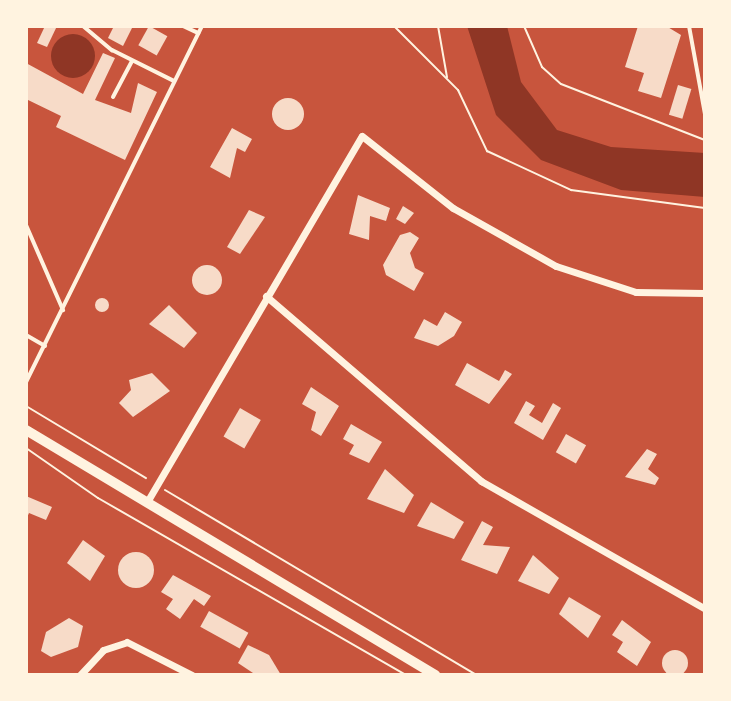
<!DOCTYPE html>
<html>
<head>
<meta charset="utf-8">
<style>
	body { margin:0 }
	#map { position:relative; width:731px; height:701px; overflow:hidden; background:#c8553d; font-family:"DejaVu Sans",sans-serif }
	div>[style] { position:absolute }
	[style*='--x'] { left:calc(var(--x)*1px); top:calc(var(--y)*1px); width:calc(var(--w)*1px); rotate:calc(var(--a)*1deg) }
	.water>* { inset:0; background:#8f3625 }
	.round { border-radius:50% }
	.building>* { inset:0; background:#f7dbc8; transform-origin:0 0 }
	.path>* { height:2px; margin:-1px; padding:0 1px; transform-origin:1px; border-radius:1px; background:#fff3e0 }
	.service>* { height:4px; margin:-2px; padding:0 2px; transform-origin:2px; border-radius:2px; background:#fff3e0 }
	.minor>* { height:7px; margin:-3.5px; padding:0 3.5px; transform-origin:3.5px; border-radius:3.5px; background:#fff3e0 }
	.secondary>* { height:10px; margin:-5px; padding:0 5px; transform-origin:5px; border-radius:5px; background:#fff3e0 }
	span { translate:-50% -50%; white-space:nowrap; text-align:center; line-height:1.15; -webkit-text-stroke:7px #fff3e0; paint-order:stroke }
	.frame { position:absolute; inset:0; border:28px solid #fff3e0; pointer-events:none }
</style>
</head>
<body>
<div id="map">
	<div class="water">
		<div style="clip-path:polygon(467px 26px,507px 26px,521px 82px,557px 130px,611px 147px,705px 153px,705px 197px,621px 190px,541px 160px,496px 115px)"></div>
		<div class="round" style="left:51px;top:34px;width:44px;height:44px"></div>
	</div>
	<div class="building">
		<div style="clip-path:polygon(45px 26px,57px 26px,47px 47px,37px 43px)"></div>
		<div style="clip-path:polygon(114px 26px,133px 26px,123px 46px,108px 38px)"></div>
		<div style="left:149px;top:26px;width:21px;height:22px;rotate:29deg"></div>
		<div style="clip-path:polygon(638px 26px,666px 26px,681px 35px,661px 98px,638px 91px,644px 73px,625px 67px)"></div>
		<div style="clip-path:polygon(103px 53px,115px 58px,95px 100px,131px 113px,138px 83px,157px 92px,125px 160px,56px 127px,61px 116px,26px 99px,26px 63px,83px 94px)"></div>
		<div style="left:678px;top:85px;width:14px;height:31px;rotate:17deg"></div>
		<div class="round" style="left:272px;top:98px;width:32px;height:32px"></div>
		<div style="clip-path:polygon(232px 128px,252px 139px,245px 152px,237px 148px,230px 178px,210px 167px)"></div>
		<div style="clip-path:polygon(358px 195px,390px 208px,386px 221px,370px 216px,369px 240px,349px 234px)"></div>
		<div style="clip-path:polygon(403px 206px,414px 213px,405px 224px,396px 219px)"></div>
		<div style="clip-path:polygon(249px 210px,265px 217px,240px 254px,227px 247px)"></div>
		<div style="clip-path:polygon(410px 232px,419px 238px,410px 253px,415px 268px,424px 273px,414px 291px,386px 275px,383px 265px,400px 235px)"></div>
		<div class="round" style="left:192px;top:265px;width:30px;height:30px"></div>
		<div class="round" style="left:95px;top:298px;width:14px;height:14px"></div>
		<div style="clip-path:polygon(169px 305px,197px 333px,184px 348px,149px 324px)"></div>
		<div style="clip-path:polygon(445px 312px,462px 322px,454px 336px,438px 346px,414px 338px,424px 319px,437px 326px)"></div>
		<div style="clip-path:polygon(467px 363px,499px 381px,505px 370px,512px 374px,489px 404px,455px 385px)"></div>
		<div style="clip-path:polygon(152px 373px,170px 391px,133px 417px,119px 403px,131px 390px,129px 380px)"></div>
		<div style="clip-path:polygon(311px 387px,339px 406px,321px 436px,311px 430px,316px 412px,302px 404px)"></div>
		<div style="clip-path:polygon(526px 401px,535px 406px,529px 415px,542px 423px,553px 403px,561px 408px,543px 440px,514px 423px)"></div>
		<div style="left:240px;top:408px;width:24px;height:33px;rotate:30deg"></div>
		<div style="clip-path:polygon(351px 424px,382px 442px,369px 463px,349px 454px,354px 445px,343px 439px)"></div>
		<div style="left:566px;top:434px;width:23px;height:21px;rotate:29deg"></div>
		<div style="clip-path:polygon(647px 449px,657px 454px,648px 469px,659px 478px,655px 485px,625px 477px)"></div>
		<div style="clip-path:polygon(385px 469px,414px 495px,404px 513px,367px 499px)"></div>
		<div style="clip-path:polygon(26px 496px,52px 507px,46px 520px,29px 513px,26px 520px)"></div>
		<div style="clip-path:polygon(431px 502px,464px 522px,454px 539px,417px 526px)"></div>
		<div style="clip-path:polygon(482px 521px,493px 527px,483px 545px,510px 547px,497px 574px,461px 560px)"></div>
		<div style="clip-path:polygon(83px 540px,105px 556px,90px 581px,67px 563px)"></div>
		<div class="round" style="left:118px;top:552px;width:36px;height:36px"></div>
		<div style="clip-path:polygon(533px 555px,559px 578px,549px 594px,518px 581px)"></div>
		<div style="clip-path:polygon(173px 575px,211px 596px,204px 606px,194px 599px,180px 619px,166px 609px,173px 599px,161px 592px)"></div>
		<div style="clip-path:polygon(569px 597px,601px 616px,588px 638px,559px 614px)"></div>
		<div style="left:209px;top:611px;width:45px;height:18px;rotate:29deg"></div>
		<div style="clip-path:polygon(69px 618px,83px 626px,78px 647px,51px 657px,41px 651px,46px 632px)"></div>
		<div style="clip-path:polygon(622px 620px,651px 642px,637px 666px,617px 652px,623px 642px,612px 635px)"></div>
		<div style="clip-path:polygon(248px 645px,269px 655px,281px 675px,256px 675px,238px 663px)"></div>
		<div class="round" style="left:662px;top:650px;width:26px;height:26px"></div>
	</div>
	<div class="path">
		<div style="--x:394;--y:26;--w:91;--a:45"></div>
		<div style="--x:458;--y:90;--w:68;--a:64.6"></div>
		<div style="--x:487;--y:151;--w:93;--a:24.9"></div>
		<div style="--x:571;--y:190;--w:135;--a:7.7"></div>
		<div style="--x:438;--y:26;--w:52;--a:80"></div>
		<div style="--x:524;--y:26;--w:45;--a:66.3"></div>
		<div style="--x:542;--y:67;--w:25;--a:42"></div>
		<div style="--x:561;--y:84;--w:155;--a:21.3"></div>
		<div style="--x:26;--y:406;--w:140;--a:31"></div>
		<div style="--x:26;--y:448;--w:88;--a:34.8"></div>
		<div style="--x:98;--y:498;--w:355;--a:29.9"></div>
		<div style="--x:165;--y:490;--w:363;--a:30.7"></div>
	</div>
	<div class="service">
		<div style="--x:83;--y:26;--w:38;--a:40"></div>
		<div style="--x:112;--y:50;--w:69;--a:26.6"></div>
		<div style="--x:183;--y:26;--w:17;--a:25"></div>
		<div style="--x:689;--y:26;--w:89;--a:79.7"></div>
		<div style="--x:113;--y:97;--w:41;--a:-62.2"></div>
		<div style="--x:26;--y:225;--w:93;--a:66.5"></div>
		<div style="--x:26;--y:335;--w:22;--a:30"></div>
		<div style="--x:26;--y:382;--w:397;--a:-63.7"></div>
	</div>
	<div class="minor">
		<div style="--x:266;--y:296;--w:284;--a:40.7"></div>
		<div style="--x:481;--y:481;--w:258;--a:29.7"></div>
		<div style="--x:147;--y:502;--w:424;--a:-59.6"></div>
		<div style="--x:362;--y:136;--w:116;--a:38.4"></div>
		<div style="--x:453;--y:208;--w:118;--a:29.4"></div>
		<div style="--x:556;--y:266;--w:84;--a:18"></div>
		<div style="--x:636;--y:292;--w:69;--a:0.8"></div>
		<div style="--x:80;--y:675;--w:34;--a:-47"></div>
		<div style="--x:103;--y:650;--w:25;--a:-18"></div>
		<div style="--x:127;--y:642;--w:73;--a:26.9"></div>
	</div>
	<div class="secondary">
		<div style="--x:26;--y:430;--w:477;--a:30.9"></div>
	</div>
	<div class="frame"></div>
</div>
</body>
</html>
